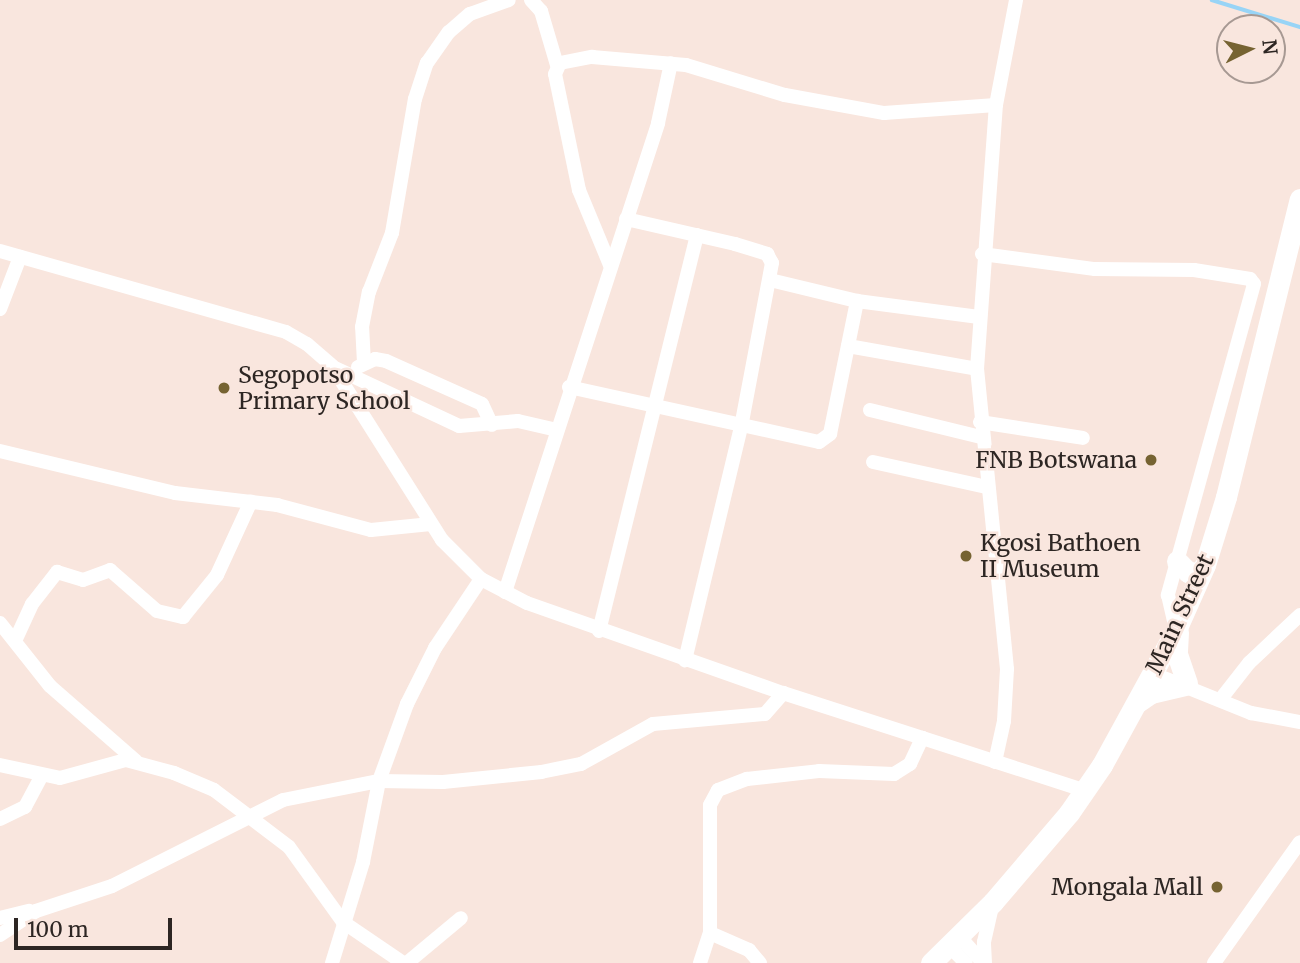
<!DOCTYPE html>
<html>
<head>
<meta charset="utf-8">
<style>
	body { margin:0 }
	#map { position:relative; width:1300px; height:963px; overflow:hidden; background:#f9e6de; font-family:Merriweather,serif }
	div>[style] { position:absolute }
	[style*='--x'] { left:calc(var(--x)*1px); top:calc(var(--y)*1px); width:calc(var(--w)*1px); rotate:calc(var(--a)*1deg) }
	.stream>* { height:3.5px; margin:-1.75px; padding:0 1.75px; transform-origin:1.75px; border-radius:1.75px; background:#98d4f6 }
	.minor>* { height:14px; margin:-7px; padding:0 7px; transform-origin:7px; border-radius:7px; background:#fff }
	.highway>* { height:21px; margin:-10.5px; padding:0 10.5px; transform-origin:10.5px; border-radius:10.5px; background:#fff }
	.dots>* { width:19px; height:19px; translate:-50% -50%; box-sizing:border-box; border:4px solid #f9e6de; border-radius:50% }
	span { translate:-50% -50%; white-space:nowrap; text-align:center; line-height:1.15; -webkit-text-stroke:5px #f9e6de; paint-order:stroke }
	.poi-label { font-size:23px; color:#2d2623 }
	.left { translate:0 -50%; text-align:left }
	.right { translate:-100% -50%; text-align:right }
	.street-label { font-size:23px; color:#2d2623 }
	.north { position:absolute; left:1216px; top:14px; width:70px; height:70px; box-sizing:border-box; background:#f9e6de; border:2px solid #a79993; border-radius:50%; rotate:84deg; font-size:19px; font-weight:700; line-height:28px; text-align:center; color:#2d2623 }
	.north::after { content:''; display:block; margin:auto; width:24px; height:32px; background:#766332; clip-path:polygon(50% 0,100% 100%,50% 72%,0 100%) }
	.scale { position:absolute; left:14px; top:918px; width:158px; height:32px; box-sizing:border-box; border:4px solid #2d2623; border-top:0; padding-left:9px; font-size:21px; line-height:24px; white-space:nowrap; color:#2d2623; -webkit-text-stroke:5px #f9e6de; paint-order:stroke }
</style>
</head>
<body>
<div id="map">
	<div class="stream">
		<div style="--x:1212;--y:0;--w:92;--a:17.1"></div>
	</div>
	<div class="minor">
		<div style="--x:531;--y:0;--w:15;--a:48"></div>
		<div style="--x:541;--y:11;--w:56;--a:73.5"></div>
		<div style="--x:626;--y:219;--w:112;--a:12.9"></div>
		<div style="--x:735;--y:244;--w:34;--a:17"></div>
		<div style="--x:767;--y:254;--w:10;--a:61"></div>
		<div style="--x:772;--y:263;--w:167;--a:100.7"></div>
		<div style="--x:741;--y:427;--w:240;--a:103.5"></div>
		<div style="--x:0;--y:251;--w:297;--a:15.8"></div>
		<div style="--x:286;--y:332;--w:24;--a:30"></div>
		<div style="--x:307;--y:344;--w:33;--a:41"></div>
		<div style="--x:332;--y:366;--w:206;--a:57.7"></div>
		<div style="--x:442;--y:540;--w:55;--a:45"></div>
		<div style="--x:481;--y:579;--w:52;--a:27.6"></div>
		<div style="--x:527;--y:603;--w:271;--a:19.4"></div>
		<div style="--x:783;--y:693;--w:316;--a:17.9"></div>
		<div style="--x:982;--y:254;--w:114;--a:7.6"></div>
		<div style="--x:1095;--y:269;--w:99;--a:0.6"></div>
		<div style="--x:1194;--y:270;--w:57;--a:9.1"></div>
		<div style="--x:1250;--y:279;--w:6;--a:51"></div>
		<div style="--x:1254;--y:284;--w:323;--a:105.5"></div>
		<div style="--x:1168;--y:595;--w:36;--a:77"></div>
		<div style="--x:610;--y:265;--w:81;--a:-112.5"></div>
		<div style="--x:579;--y:190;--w:118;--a:-101.7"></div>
		<div style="--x:555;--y:74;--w:12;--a:-66"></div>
		<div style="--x:560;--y:63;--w:33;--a:-11"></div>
		<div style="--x:592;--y:57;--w:94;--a:4.9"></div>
		<div style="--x:686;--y:65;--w:103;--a:16.9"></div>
		<div style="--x:785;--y:95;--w:101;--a:10.3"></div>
		<div style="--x:884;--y:113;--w:112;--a:-4.1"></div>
		<div style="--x:770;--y:280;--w:89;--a:13.6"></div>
		<div style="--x:857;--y:301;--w:123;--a:7.5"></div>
		<div style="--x:0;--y:309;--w:56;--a:-69"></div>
		<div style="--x:848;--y:346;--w:131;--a:10.1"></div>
		<div style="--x:364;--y:363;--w:36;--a:-93"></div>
		<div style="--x:362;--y:327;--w:36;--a:-79"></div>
		<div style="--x:369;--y:292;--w:63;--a:-68.7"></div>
		<div style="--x:392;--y:233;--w:136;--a:-80.3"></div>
		<div style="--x:415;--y:99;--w:38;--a:-72"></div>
		<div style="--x:427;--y:63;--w:38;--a:-55"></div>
		<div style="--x:449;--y:32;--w:28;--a:-41"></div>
		<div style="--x:470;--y:14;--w:41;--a:-19.7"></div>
		<div style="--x:333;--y:367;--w:139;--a:25.1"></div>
		<div style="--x:459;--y:426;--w:59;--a:-4.8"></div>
		<div style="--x:518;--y:421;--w:39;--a:13"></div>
		<div style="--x:358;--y:367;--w:19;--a:-25"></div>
		<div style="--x:375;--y:359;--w:11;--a:10"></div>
		<div style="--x:386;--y:361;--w:105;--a:24.1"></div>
		<div style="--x:482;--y:404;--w:23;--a:65"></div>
		<div style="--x:569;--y:387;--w:256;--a:12.4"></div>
		<div style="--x:819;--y:442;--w:14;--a:-36"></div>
		<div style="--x:830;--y:434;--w:136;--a:-78.5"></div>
		<div style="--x:870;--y:410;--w:114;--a:13.7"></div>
		<div style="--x:980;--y:422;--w:104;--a:8.8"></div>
		<div style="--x:0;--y:451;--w:180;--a:13.5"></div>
		<div style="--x:175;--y:493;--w:103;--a:6.7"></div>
		<div style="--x:277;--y:505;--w:97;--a:14.9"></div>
		<div style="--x:371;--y:530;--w:60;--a:-5.7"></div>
		<div style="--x:873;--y:462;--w:117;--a:12.4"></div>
		<div style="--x:505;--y:592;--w:493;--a:-71.9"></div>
		<div style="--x:658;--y:123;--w:61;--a:-77.8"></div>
		<div style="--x:0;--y:623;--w:80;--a:51.6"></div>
		<div style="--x:50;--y:686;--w:114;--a:41.1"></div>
		<div style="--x:599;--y:631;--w:408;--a:-76.1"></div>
		<div style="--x:15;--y:641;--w:41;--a:-65.3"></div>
		<div style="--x:32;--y:604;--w:41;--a:-52"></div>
		<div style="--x:57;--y:572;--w:27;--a:17"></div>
		<div style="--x:83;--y:580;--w:29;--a:-20"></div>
		<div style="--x:110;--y:570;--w:62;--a:41.1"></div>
		<div style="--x:157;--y:611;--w:27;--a:13"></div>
		<div style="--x:183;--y:617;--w:54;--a:-51"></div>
		<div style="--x:217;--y:575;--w:81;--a:-65.3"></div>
		<div style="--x:1154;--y:674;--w:105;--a:21.9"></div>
		<div style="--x:1251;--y:713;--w:50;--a:10.4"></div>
		<div style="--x:1220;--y:700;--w:47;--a:-51.9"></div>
		<div style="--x:1249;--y:663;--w:70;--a:-43.3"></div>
		<div style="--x:995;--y:762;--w:42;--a:-77.6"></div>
		<div style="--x:1004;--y:721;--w:52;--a:-86.7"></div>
		<div style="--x:1007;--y:669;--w:301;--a:-95.7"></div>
		<div style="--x:977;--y:369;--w:265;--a:-85.9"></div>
		<div style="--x:996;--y:105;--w:107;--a:-79.2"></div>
		<div style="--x:0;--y:765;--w:61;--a:12.2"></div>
		<div style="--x:60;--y:778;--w:68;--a:-15.3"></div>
		<div style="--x:126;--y:760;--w:50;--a:15.2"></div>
		<div style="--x:174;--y:773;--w:43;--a:23"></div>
		<div style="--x:214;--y:790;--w:94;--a:37.2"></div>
		<div style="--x:289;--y:847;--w:92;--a:54.2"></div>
		<div style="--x:343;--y:922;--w:73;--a:34.3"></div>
		<div style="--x:0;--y:819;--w:28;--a:-26"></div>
		<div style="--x:25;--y:807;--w:36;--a:-62"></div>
		<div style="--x:0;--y:918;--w:30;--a:-14"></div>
		<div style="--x:710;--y:933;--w:43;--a:23.6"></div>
		<div style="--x:749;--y:950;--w:17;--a:50"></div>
		<div style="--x:0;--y:935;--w:43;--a:-33.7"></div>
		<div style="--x:36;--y:911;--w:80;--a:-18.2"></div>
		<div style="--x:112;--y:886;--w:191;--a:-26.7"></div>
		<div style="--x:283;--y:800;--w:98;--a:-11.2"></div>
		<div style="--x:379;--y:781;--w:64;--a:0.9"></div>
		<div style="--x:443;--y:782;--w:99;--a:-5.8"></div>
		<div style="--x:541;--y:772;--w:41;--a:-11.3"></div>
		<div style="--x:581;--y:764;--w:82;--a:-29.1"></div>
		<div style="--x:653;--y:724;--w:112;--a:-5.1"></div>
		<div style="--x:765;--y:714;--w:28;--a:-49"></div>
		<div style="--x:958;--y:935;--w:38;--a:48"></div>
		<div style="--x:948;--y:945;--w:25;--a:45"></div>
		<div style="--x:332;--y:963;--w:106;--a:-72.9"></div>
		<div style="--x:363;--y:862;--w:83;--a:-78.8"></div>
		<div style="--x:379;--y:781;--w:82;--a:-70"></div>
		<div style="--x:407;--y:704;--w:63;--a:-63.4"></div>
		<div style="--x:435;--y:648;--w:83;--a:-56.3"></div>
		<div style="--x:407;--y:963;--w:70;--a:-39.8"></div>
		<div style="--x:700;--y:963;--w:32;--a:-72"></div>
		<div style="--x:710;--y:933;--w:128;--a:-90"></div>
		<div style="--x:710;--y:805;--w:17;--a:-62"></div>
		<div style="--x:718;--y:790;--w:31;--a:-21"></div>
		<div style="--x:747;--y:779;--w:72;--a:-6.3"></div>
		<div style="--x:819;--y:771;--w:75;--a:2.3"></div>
		<div style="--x:894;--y:774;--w:19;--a:-32"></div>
		<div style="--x:910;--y:764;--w:29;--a:-65"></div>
		<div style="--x:985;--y:963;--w:21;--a:-93"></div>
		<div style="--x:984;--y:942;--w:41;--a:-77.3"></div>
		<div style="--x:1214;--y:963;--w:148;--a:-54.6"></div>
	</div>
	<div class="highway">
		<div style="--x:1177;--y:561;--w:16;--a:45"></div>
		<div style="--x:1188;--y:572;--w:13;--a:4"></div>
		<div style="--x:1178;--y:632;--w:22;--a:93"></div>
		<div style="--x:1177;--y:654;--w:31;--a:71"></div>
		<div style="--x:1138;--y:702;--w:16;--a:-35"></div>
		<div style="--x:1151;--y:693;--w:35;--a:-13"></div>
		<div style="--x:931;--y:963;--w:87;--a:-44.5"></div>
		<div style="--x:993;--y:902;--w:117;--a:-49.5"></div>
		<div style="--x:1069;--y:813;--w:58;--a:-55.5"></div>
		<div style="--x:1102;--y:765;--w:154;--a:-61.3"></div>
		<div style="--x:1176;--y:630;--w:71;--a:-66"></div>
		<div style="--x:1205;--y:565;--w:71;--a:-72.8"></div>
		<div style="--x:1226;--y:497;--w:307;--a:-76.1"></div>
	</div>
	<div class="dots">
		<div style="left:224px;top:388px;background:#766332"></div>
		<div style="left:1151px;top:460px;background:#766332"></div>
		<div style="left:966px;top:556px;background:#766332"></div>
		<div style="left:1217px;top:887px;background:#766332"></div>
	</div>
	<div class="poi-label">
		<span class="left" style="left:238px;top:388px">Segopotso<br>Primary School</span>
		<span class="right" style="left:1137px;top:460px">FNB Botswana</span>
		<span class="left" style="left:980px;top:556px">Kgosi Bathoen<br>II Museum</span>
		<span class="right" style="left:1203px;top:887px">Mongala Mall</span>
	</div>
	<div class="street-label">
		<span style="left:1180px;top:614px;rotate:-65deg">Main Street</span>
	</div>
	<div class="north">N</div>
	<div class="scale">100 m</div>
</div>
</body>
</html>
